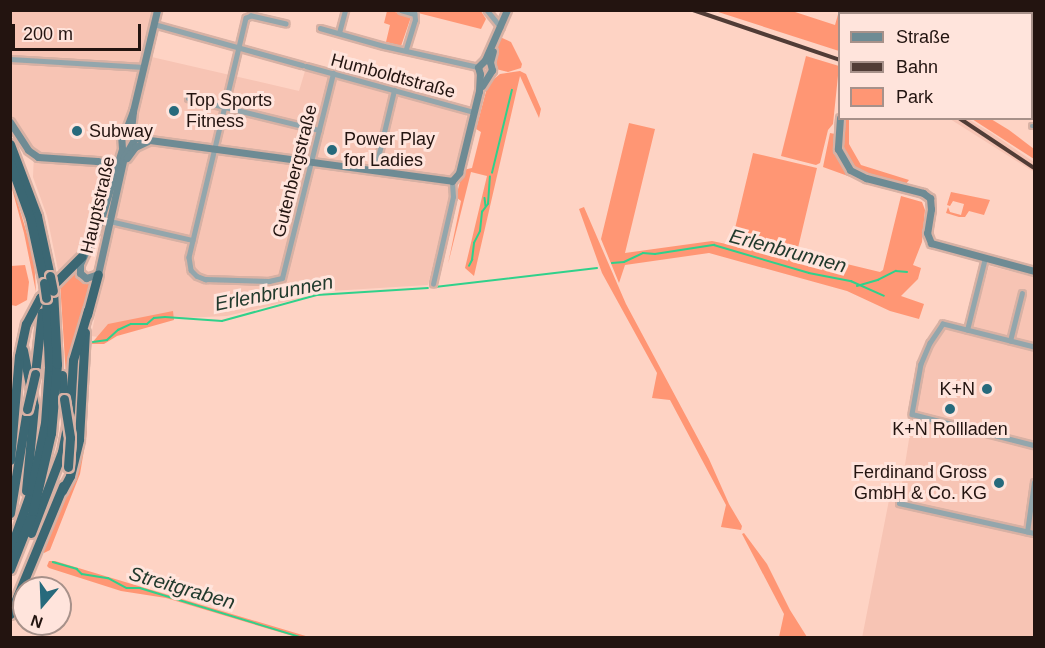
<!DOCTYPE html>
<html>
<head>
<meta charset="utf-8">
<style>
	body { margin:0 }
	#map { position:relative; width:1045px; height:648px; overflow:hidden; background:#fed3c4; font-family:Helvetica,sans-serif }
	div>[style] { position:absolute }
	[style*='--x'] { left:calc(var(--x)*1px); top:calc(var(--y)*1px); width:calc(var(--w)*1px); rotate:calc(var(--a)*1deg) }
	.built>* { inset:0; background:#f7c4b4 }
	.green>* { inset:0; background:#ff9674 }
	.stream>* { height:1.5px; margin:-0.75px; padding:0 0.75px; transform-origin:0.75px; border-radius:0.75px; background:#30d18b }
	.roads { filter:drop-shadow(2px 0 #d7b1a4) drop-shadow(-2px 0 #d7b1a4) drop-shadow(0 2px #d7b1a4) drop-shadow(0 -2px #d7b1a4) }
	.street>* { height:4.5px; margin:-2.25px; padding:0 2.25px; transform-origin:2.25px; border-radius:2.25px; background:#93a6ac }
	.secondary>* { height:7px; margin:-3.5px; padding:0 3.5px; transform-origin:3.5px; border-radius:3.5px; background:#6e8b94 }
	.highway>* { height:9px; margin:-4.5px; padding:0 4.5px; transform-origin:4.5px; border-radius:4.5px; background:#3b6773 }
	.rail>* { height:4px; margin-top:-2px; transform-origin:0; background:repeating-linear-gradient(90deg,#ffe4dc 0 4.5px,#513c36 0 9px); box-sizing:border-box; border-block:2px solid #513c36 }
	.bridges { filter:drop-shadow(2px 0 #d7b1a4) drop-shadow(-2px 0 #d7b1a4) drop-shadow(0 2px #d7b1a4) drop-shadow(0 -2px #d7b1a4) }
	.highway-bridge>* { height:9px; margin:-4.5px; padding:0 4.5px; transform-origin:4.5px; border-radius:4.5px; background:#3b6773 }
	.dots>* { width:16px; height:16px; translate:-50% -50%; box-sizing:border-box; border:3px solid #ffe4dc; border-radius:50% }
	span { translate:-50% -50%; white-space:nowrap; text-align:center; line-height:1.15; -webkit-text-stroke:6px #ffe4dc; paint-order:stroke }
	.street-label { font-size:18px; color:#231410 }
	.poi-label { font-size:18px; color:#231410 }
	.left { translate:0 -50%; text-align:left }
	.right { translate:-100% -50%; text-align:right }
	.water-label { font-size:20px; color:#223a2d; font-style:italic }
	.frame { position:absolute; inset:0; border:12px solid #231410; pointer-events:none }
	.legend { position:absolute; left:838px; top:12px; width:195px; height:108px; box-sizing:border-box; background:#ffe4dc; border:2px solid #a7918a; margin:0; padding:8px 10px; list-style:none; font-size:18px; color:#231410 }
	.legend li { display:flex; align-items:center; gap:12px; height:30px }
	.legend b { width:30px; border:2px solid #a7918a }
	.north { position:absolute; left:12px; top:576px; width:60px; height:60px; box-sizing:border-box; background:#ffe4dc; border:2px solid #a7918a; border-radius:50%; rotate:199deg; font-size:16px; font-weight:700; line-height:24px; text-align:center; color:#231410 }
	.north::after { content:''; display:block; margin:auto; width:21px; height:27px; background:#276a7c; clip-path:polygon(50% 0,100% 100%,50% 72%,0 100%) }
	.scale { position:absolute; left:12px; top:24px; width:129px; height:27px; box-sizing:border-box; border:3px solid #231410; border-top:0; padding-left:8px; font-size:18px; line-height:21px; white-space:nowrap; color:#231410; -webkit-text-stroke:4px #ffe4dc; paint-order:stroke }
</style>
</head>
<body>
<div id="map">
	<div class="built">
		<div style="clip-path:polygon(10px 11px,154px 11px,143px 55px,299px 91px,305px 71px,465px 113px,468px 120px,428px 285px,331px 291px,227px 316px,160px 319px,98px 337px,91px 336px,113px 227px,96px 222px,80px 253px,59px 275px,47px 216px,33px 177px,34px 153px,11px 116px)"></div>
		<div style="clip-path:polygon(950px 119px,968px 119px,990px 132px,1034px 162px,1034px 172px)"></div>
		<div style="clip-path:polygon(989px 266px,1034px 277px,1034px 637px,862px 638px,889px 500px,899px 502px,921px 364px,943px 324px,967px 330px,973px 324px)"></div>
	</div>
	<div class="green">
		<div style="clip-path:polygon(419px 10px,481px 11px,486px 19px,481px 29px,418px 13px)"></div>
		<div style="clip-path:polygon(387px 11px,409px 14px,411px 17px,401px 46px,386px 42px,390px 25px,384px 23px)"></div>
		<div style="clip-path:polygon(715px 11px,792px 11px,835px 25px,839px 11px,858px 11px,857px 13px,840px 14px,839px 51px)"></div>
		<div style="clip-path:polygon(500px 37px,511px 42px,522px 64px,521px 68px,508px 72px,496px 69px,492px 61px)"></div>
		<div style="clip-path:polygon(806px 56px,839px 66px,833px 124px,828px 130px,820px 163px,816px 165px,781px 156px)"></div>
		<div style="clip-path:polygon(520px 71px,526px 74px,541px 109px,539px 118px,520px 76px,474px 276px,465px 268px,487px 176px,471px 172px,448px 264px,461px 201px,456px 197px,463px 170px,472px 168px,481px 132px,476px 129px,488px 84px,500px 74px)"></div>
		<div style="clip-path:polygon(842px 119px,849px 119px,849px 144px,861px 165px,909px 180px,905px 185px,867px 176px,851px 167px,842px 153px,840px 144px)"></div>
		<div style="clip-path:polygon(972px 119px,991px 119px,1009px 130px,1034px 149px,1034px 159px)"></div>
		<div style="clip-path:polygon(629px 123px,655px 129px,625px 253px,712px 241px,731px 245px,753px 153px,817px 168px,797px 252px,880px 272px,883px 270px,901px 196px,922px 202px,925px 210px,922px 242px,913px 265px,921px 268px,918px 279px,901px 296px,924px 304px,919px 319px,890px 311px,847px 291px,709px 253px,625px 265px,619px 283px,601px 239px)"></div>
		<div style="clip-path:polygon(830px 133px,835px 134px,838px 159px,848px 172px,903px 193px,881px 188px,823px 167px)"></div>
		<div style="clip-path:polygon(10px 177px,34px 257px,36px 292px,24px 233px,11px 185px)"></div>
		<div style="clip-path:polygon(951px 192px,990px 200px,984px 215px,969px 211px,965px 217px,959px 217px,946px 213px,948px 207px,950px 212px,961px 215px,964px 204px,953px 201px,950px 206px,947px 205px)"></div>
		<div style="clip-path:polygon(584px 207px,626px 304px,709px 459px,729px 504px,742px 526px,741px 530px,721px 527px,726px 505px,670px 400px,652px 398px,657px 373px,602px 273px,579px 209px)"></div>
		<div style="clip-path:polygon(112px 229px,103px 279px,87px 341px,87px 432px,80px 474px,50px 550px,44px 553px,41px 551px,75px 469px,86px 337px)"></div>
		<div style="clip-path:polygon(25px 265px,29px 282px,27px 300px,16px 306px,11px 305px,11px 266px)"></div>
		<div style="clip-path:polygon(77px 266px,77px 271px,93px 279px,67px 392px,60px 282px)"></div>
		<div style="clip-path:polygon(173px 311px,174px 320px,117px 336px,104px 344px,91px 344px,108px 324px)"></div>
		<div style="clip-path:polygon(744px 533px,767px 564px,790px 610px,807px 637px,779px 637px,784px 614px,742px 534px)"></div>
		<div style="clip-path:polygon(49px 561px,55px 561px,309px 637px,296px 637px,166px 598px,121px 591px,49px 568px,47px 566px)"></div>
	</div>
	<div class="stream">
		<div style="--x:492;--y:173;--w:85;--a:-76.5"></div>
		<div style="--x:485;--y:198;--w:8;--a:83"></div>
		<div style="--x:612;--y:263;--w:12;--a:-5"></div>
		<div style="--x:624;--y:262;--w:21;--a:-25"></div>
		<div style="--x:643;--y:253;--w:12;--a:5"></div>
		<div style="--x:655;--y:254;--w:60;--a:-8.7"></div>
		<div style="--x:714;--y:245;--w:99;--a:16.4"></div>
		<div style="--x:809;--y:273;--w:43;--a:10.8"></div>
		<div style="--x:851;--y:281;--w:36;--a:24"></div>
		<div style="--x:469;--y:266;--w:7;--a:-63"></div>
		<div style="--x:472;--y:260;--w:17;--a:-83"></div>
		<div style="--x:474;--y:243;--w:13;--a:-63"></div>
		<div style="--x:480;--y:231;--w:19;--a:-84"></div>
		<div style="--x:482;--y:212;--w:10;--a:-53"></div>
		<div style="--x:488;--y:204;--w:27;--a:-86"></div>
		<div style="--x:857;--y:286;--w:22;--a:-16"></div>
		<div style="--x:878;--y:280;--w:20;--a:-27"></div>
		<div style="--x:896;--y:271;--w:11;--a:5"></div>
		<div style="--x:435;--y:287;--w:163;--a:-6.7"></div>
		<div style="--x:93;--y:342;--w:14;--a:-8"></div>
		<div style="--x:107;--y:340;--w:15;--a:-42"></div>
		<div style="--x:118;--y:330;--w:14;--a:-25"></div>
		<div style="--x:131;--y:324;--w:16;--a:0"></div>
		<div style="--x:147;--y:324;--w:9;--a:-41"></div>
		<div style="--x:154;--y:318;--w:11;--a:-5"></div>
		<div style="--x:165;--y:317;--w:57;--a:4"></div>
		<div style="--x:222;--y:321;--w:98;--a:-15.3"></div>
		<div style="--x:317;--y:295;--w:111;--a:-3.6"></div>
		<div style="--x:53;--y:562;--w:25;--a:16"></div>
		<div style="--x:77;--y:569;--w:7;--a:45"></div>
		<div style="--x:82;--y:574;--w:26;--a:9"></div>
		<div style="--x:108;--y:578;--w:21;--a:28"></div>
		<div style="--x:127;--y:588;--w:13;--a:0"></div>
		<div style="--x:140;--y:588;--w:171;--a:17"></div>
	</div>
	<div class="roads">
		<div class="street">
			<div style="--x:401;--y:10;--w:14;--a:17"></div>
			<div style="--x:487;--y:10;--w:22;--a:51"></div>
			<div style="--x:154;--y:24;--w:154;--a:15.5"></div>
			<div style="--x:286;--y:24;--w:36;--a:-167"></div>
			<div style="--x:251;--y:16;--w:5;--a:158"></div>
			<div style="--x:246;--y:18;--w:246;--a:103.4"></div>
			<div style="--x:189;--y:257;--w:13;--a:81"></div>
			<div style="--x:191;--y:270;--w:8;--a:45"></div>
			<div style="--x:197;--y:276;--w:9;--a:21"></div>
			<div style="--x:205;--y:279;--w:64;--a:1.8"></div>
			<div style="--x:269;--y:281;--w:13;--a:-13"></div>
			<div style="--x:282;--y:278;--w:211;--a:-76"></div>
			<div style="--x:320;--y:28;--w:66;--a:15.7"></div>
			<div style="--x:384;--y:46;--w:96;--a:12.6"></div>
			<div style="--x:339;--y:33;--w:24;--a:-75"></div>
			<div style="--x:406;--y:49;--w:30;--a:-73"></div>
			<div style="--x:415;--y:20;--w:10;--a:-96"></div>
			<div style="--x:10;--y:59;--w:134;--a:3.4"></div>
			<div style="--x:306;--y:66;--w:174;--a:15.3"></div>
			<div style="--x:188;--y:98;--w:135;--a:13.7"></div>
			<div style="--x:1032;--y:126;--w:2;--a:0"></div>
			<div style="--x:375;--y:170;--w:82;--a:-76.6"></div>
			<div style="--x:101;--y:219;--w:94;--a:12.9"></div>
			<div style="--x:433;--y:284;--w:89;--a:-77.1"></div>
			<div style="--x:453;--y:197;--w:16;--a:-94"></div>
			<div style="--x:967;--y:330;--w:74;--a:-76"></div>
			<div style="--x:1010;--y:341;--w:49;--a:-76"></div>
			<div style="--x:1034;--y:347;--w:94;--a:-165.8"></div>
			<div style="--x:943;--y:324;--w:23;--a:124"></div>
			<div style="--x:930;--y:343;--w:23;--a:113"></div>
			<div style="--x:921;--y:364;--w:51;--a:100.2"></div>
			<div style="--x:912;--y:414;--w:126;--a:14.3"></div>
			<div style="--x:899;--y:503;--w:138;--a:12.5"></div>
			<div style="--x:1027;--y:532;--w:50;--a:-82"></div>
		</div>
		<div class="secondary">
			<div style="--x:1012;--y:10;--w:6;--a:45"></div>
			<div style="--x:865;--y:14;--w:4;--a:-76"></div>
			<div style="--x:1032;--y:25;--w:3;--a:45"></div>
			<div style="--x:482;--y:86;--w:19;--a:-58"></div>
			<div style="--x:492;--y:70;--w:8;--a:-104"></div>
			<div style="--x:490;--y:62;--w:11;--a:-75"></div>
			<div style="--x:133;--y:111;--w:19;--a:111"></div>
			<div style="--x:126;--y:129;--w:7;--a:135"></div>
			<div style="--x:121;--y:134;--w:15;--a:86"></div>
			<div style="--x:122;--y:149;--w:73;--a:106.7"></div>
			<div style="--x:101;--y:219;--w:50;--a:115"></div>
			<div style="--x:80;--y:264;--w:9;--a:90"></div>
			<div style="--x:80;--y:273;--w:8;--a:40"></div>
			<div style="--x:86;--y:278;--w:13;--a:-18"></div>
			<div style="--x:98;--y:274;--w:120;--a:-77.5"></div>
			<div style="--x:124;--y:157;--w:22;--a:-60"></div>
			<div style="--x:840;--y:118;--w:31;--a:94"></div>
			<div style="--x:838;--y:149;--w:24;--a:60"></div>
			<div style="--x:850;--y:170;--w:18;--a:27"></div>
			<div style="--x:866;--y:178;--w:59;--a:14.7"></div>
			<div style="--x:923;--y:193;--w:9;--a:36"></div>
			<div style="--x:930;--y:198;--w:11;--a:85"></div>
			<div style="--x:931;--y:209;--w:24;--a:99"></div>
			<div style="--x:927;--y:233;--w:11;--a:68"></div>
			<div style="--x:931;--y:243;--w:107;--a:15.2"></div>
			<div style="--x:10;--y:122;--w:33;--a:57"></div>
			<div style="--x:28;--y:150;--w:12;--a:35"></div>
			<div style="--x:38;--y:157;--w:59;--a:3.9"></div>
			<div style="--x:97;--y:161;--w:21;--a:14"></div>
			<div style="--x:131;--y:130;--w:19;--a:-84"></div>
			<div style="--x:133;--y:111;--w:104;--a:-76.6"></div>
			<div style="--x:135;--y:138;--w:320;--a:7.7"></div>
			<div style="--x:452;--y:181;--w:11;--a:-49"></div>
			<div style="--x:459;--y:173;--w:84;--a:-76.3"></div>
			<div style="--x:479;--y:91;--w:17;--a:-87"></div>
			<div style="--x:480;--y:74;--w:7;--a:-106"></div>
			<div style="--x:478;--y:67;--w:10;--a:-45"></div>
			<div style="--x:485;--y:60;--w:55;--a:-66.3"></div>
			<div style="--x:127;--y:158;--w:14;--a:-54"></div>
			<div style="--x:135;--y:147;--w:14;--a:-25"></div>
		</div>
		<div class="highway">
			<div style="--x:10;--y:144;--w:77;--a:69.4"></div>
			<div style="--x:37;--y:216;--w:61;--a:77.8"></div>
			<div style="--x:10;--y:163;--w:59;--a:70"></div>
			<div style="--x:30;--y:218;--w:66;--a:77.8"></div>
			<div style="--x:87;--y:315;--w:42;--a:-75"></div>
			<div style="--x:23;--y:350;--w:57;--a:78.9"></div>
			<div style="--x:34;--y:406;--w:85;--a:95.4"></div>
			<div style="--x:35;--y:374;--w:62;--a:-83.6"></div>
			<div style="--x:62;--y:375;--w:24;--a:85"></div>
			<div style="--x:10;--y:460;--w:104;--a:-85.1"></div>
			<div style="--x:19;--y:356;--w:33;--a:-78"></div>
			<div style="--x:26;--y:324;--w:30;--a:-62"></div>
			<div style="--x:40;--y:298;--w:59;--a:-45"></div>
			<div style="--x:62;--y:491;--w:17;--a:-62"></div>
			<div style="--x:70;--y:476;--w:38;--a:-76"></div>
			<div style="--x:79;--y:439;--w:107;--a:-86.8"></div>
			<div style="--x:10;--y:513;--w:105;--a:-80.7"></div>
			<div style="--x:31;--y:533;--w:87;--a:-69.1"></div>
			<div style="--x:62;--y:452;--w:42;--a:-79"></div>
			<div style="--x:70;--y:411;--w:51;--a:-86.6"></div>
			<div style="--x:73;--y:360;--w:52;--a:-73.3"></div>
			<div style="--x:10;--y:550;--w:63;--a:-70.4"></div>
			<div style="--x:31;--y:491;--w:69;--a:-78.4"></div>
			<div style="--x:45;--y:423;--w:56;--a:-85.9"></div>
			<div style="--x:49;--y:367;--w:69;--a:-92.5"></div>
			<div style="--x:10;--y:569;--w:62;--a:-68.4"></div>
			<div style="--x:33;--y:511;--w:80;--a:-77"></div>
			<div style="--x:51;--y:433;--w:69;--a:-85"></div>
			<div style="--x:57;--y:364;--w:73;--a:-93.1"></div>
			<div style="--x:10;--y:614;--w:139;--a:-67.5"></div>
		</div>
	</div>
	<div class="rail">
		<div style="--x:693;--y:10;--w:155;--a:18.8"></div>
		<div style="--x:959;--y:118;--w:90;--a:33.7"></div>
	</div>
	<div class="bridges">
		<div class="highway-bridge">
			<div style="--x:50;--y:276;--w:15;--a:79"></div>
			<div style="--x:44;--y:283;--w:15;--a:82"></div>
			<div style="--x:64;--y:399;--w:39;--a:81"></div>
			<div style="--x:70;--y:438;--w:29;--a:94"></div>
			<div style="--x:27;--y:409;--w:36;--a:-77"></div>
		</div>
	</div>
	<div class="dots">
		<div style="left:174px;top:111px;background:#276a7c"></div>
		<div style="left:77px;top:131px;background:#276a7c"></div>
		<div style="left:332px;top:150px;background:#276a7c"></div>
		<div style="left:987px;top:389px;background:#276a7c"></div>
		<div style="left:950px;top:409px;background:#276a7c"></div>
		<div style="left:999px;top:483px;background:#276a7c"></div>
	</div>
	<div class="street-label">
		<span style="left:393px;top:76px;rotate:15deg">Humboldtstraße</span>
		<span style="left:295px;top:171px;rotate:-76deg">Gutenbergstraße</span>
		<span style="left:98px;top:205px;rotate:-77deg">Hauptstraße</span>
	</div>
	<div class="poi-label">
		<span class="left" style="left:186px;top:111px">Top Sports<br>Fitness</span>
		<span class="left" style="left:89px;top:131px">Subway</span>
		<span class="left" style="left:344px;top:150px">Power Play<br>for Ladies</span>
		<span class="right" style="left:975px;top:389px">K+N</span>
		<span style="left:950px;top:429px">K+N Rollladen</span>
		<span class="right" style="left:987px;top:483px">Ferdinand Gross<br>GmbH &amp; Co. KG</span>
	</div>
	<div class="water-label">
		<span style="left:788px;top:251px;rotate:15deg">Erlenbrunnen</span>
		<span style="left:274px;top:293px;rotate:-11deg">Erlenbrunnen</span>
		<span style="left:182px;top:588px;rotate:16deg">Streitgraben</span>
	</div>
	<div class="frame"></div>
	<ul class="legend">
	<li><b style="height:8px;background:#6e8b94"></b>Straße</li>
	<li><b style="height:8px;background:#513c36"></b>Bahn</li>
	<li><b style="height:16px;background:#ff9674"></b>Park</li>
	</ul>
	<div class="north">N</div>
	<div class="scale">200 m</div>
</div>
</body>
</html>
